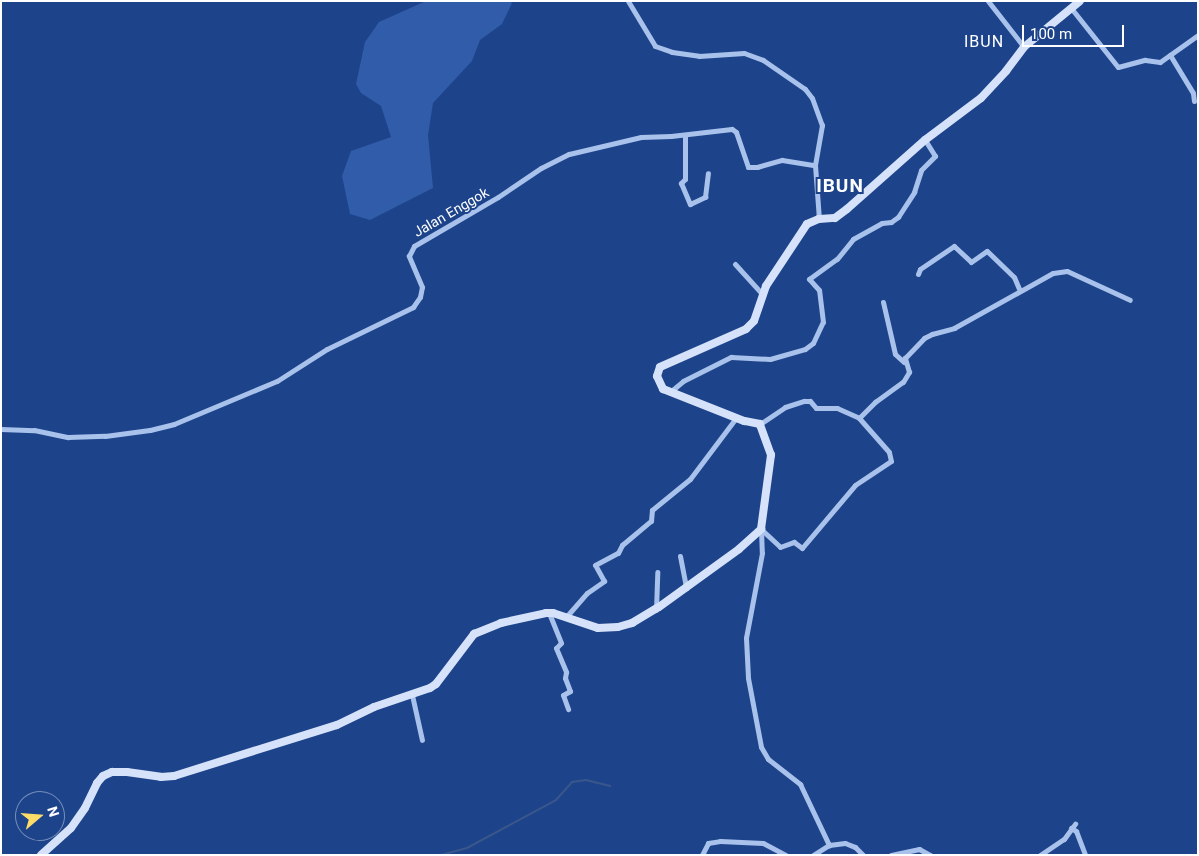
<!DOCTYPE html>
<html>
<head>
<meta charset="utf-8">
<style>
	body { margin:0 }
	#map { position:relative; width:1199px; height:856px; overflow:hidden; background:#1d448b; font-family:Roboto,sans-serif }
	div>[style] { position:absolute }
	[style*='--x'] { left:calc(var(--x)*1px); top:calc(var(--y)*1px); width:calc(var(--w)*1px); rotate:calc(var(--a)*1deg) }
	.green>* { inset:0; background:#305ca9 }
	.stream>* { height:2px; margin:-1px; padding:0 1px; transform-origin:1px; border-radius:1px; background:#3a568b }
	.street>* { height:5px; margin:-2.5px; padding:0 2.5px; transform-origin:2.5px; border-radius:2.5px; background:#a9c2ec }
	.secondary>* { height:8px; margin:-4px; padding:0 4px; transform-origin:4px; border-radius:4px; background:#d5e2f9 }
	span { translate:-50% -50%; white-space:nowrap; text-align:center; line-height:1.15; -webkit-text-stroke:4px #1d448b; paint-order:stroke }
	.street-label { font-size:14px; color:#fff }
	.quarter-label { font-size:16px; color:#fff; letter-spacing:1px }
	.district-label { font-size:19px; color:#fff; font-weight:700; letter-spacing:1px }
	.frame { position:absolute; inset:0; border:2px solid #fff; pointer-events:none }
	.north { position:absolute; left:15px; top:791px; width:50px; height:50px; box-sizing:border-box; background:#1d448b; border:1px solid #778fb9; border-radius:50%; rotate:72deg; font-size:14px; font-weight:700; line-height:20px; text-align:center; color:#fff }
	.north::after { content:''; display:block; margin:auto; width:18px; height:22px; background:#fcdd67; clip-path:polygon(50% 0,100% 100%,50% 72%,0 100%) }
	.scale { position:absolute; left:1022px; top:25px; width:102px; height:22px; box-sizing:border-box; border:2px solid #fff; border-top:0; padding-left:6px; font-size:15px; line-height:18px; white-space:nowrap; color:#fff; -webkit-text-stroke:4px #1d448b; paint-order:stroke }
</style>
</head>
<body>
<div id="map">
	<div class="green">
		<div style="clip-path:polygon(426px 1px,510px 1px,512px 3px,502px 24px,480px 40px,472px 61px,433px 103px,428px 135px,433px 188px,370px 220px,350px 214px,342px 176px,351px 151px,391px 137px,381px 106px,361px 93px,356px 84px,365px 42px,379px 22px)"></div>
	</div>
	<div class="stream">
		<div style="--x:441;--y:855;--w:27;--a:-15"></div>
		<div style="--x:467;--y:848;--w:101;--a:-28.3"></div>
		<div style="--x:556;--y:800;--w:24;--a:-48"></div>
		<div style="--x:572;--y:782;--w:14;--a:-8"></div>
		<div style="--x:586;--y:780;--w:25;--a:14"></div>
	</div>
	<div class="street">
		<div style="--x:628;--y:1;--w:52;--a:59"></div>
		<div style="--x:655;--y:46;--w:18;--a:19"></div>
		<div style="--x:672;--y:52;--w:27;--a:8"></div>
		<div style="--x:699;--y:56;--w:45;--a:-3.8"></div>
		<div style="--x:744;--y:53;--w:20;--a:20"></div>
		<div style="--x:763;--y:60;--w:51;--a:34.6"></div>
		<div style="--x:805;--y:89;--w:11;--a:52"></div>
		<div style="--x:812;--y:98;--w:29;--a:70"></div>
		<div style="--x:822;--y:125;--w:41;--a:99.9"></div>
		<div style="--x:815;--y:165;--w:54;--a:85.8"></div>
		<div style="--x:988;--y:1;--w:58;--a:52"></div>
		<div style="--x:1071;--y:8;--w:75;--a:51.5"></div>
		<div style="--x:1118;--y:67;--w:28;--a:-15"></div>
		<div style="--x:1145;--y:60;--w:15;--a:8"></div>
		<div style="--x:1160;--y:62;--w:47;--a:-35.4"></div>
		<div style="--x:1170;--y:55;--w:44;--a:58.8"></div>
		<div style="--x:1193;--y:93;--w:8;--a:83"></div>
		<div style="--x:685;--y:135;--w:44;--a:90"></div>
		<div style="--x:685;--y:179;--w:6;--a:135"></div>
		<div style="--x:681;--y:183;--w:23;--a:67"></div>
		<div style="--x:690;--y:204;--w:17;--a:-25"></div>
		<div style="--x:705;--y:197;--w:24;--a:-83"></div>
		<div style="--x:735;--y:264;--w:42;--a:47.9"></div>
		<div style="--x:918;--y:274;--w:5;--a:-68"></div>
		<div style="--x:920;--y:269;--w:41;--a:-34.1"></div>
		<div style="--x:954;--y:246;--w:23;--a:43"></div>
		<div style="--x:971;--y:262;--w:19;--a:-35"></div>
		<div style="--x:987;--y:251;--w:37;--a:44"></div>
		<div style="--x:1014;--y:277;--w:15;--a:67"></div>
		<div style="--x:883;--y:302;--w:53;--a:77"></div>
		<div style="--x:895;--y:354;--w:12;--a:42"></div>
		<div style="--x:670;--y:392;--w:17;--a:-40"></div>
		<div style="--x:683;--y:381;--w:54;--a:-26.6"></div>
		<div style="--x:731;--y:357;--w:39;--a:3"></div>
		<div style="--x:770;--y:359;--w:36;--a:-16"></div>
		<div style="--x:805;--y:349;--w:10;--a:-37"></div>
		<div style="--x:813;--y:343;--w:23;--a:-65"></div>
		<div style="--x:823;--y:322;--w:32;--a:-97"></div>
		<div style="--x:819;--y:290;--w:15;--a:-132"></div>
		<div style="--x:809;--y:279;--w:34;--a:-36"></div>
		<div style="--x:837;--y:259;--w:26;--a:-51"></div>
		<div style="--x:853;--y:239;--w:33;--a:-29"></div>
		<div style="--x:882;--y:223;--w:9;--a:-6"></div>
		<div style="--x:891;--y:222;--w:9;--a:-36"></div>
		<div style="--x:898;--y:217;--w:30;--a:-57"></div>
		<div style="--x:914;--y:192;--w:23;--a:-72"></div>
		<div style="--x:921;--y:170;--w:20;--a:-45"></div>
		<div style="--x:935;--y:156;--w:19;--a:-122"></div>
		<div style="--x:760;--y:424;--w:30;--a:-34"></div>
		<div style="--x:785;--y:407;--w:20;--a:-18"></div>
		<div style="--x:804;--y:401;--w:6;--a:0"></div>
		<div style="--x:810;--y:401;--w:9;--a:49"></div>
		<div style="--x:816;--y:408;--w:21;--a:0"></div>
		<div style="--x:837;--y:408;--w:24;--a:24"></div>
		<div style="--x:859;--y:418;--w:23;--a:-45"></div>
		<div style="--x:875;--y:402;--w:34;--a:-36"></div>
		<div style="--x:903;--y:382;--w:12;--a:-59"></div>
		<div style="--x:909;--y:372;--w:15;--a:-106"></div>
		<div style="--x:905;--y:358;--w:28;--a:-46"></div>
		<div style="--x:924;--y:338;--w:9;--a:-27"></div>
		<div style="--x:932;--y:334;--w:23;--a:-15"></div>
		<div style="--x:954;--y:328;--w:113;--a:-29.1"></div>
		<div style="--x:1053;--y:273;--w:14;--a:-8"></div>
		<div style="--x:1067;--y:271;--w:69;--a:24.7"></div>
		<div style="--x:1;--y:429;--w:33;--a:2"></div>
		<div style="--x:34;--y:430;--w:35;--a:12"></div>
		<div style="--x:68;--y:437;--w:37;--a:-2"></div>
		<div style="--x:105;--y:436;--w:45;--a:-7.6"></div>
		<div style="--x:150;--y:430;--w:25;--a:-14"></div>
		<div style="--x:174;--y:424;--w:112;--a:-22.7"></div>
		<div style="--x:277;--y:381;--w:59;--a:-32.6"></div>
		<div style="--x:327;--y:349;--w:96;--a:-26"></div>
		<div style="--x:413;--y:307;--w:12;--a:-55"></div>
		<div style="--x:420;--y:297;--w:10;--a:-79"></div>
		<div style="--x:422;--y:287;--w:34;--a:-113"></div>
		<div style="--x:409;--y:256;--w:11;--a:-63"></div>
		<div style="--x:414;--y:246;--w:97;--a:-30.3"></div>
		<div style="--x:498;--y:197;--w:52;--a:-34"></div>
		<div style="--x:541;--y:168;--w:31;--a:-27"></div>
		<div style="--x:569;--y:154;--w:74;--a:-13.3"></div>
		<div style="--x:641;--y:137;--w:30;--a:-2"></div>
		<div style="--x:671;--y:136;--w:61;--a:-6.5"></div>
		<div style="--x:732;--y:129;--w:5;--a:37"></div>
		<div style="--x:736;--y:132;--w:37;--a:71"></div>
		<div style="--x:748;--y:167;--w:9;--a:0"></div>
		<div style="--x:757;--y:167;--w:26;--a:-16"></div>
		<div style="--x:782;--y:160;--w:33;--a:9"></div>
		<div style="--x:761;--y:529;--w:24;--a:88"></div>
		<div style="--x:762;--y:553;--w:86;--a:100.7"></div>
		<div style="--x:746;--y:638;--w:40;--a:87.1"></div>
		<div style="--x:748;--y:678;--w:70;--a:79.3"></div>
		<div style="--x:761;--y:747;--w:14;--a:60"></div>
		<div style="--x:768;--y:759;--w:41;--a:38"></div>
		<div style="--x:800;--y:784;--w:68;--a:64.6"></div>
		<div style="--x:829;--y:845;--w:16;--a:-7"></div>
		<div style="--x:845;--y:843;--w:11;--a:22"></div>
		<div style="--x:855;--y:847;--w:11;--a:45"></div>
		<div style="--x:761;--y:529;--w:26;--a:43"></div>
		<div style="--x:780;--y:547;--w:15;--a:-20"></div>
		<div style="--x:794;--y:542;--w:10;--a:37"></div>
		<div style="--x:802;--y:548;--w:82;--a:-49.9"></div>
		<div style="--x:855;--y:485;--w:43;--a:-33.7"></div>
		<div style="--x:891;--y:461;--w:9;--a:-103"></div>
		<div style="--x:889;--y:452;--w:45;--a:-131.4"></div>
		<div style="--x:680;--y:556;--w:33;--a:79"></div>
		<div style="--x:656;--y:610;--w:38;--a:-88"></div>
		<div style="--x:549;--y:613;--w:32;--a:68"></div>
		<div style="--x:561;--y:643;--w:7;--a:135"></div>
		<div style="--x:556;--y:648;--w:26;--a:67"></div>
		<div style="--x:566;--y:672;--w:6;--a:99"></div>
		<div style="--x:565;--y:678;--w:14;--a:69"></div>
		<div style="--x:570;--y:691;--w:8;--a:150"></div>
		<div style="--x:563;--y:695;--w:15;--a:70"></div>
		<div style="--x:566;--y:617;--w:32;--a:-49"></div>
		<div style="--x:587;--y:593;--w:21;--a:-35"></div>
		<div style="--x:604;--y:581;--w:18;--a:-119"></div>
		<div style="--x:595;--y:565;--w:26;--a:-28"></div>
		<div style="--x:618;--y:553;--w:9;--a:-63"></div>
		<div style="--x:622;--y:545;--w:38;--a:-40"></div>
		<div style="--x:651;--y:521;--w:11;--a:-85"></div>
		<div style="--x:652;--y:510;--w:49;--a:-39.2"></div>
		<div style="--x:690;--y:479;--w:76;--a:-53"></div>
		<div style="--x:412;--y:695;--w:46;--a:77.5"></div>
		<div style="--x:1071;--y:828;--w:6;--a:31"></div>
		<div style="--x:1076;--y:831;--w:26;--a:69"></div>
		<div style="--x:702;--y:855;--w:13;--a:-63"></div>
		<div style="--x:708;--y:843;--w:12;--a:-9"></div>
		<div style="--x:720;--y:841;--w:43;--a:2.7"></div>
		<div style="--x:763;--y:843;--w:26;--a:28"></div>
		<div style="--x:813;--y:855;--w:19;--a:-32"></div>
		<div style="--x:891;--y:855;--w:29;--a:-12"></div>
		<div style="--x:919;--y:849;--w:13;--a:29"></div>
		<div style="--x:1040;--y:855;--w:29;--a:-34"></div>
		<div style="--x:1064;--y:839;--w:19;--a:-54"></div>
	</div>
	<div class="secondary">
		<div style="--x:41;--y:855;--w:40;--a:-42"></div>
		<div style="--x:71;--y:828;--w:24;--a:-55"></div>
		<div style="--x:85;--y:808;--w:28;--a:-64"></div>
		<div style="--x:97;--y:783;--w:9;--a:-49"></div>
		<div style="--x:103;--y:776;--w:10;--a:-24"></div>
		<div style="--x:112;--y:772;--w:15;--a:0"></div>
		<div style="--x:127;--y:772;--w:34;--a:8"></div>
		<div style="--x:161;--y:777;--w:13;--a:-4"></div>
		<div style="--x:174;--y:776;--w:171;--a:-17.4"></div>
		<div style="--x:337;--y:725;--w:41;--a:-25.9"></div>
		<div style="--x:374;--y:707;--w:59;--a:-18.7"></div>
		<div style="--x:430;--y:688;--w:7;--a:-34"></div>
		<div style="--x:436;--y:684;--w:63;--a:-52.8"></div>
		<div style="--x:474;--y:634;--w:29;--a:-22"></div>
		<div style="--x:501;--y:623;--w:46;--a:-12.5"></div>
		<div style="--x:546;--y:613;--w:7;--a:0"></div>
		<div style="--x:553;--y:613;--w:47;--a:18.4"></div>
		<div style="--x:598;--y:628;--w:20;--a:-3"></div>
		<div style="--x:618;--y:627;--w:15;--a:-16"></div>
		<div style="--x:632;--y:623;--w:31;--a:-31"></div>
		<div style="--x:659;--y:607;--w:99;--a:-35.9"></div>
		<div style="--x:739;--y:549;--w:30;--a:-42"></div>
		<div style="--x:761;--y:529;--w:75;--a:-82.3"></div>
		<div style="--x:771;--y:455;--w:33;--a:-110"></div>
		<div style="--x:760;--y:424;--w:16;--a:-169"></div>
		<div style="--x:744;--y:421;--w:87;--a:-158.4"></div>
		<div style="--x:663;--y:389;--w:14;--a:-115"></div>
		<div style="--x:657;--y:376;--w:9;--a:-72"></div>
		<div style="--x:660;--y:367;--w:94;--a:-23.8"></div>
		<div style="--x:746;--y:329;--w:11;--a:-45"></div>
		<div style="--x:754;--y:321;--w:37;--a:-71"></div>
		<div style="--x:766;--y:286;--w:74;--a:-56.5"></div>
		<div style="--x:807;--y:224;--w:13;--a:-23"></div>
		<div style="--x:819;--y:219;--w:16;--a:-4"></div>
		<div style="--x:835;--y:218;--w:15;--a:-37"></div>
		<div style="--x:847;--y:209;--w:104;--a:-41.5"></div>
		<div style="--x:925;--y:140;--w:70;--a:-36.9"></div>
		<div style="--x:981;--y:98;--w:37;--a:-47"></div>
		<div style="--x:1006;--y:71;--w:30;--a:-53"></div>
		<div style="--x:1024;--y:47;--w:72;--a:-39.4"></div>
	</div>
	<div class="street-label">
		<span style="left:451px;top:212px;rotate:-30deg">Jalan Enggok</span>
	</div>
	<div class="quarter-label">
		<span style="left:984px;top:42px">IBUN</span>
	</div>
	<div class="district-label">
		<span style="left:840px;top:186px">IBUN</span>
	</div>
	<div class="frame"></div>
	<div class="north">N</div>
	<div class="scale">100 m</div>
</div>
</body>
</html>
